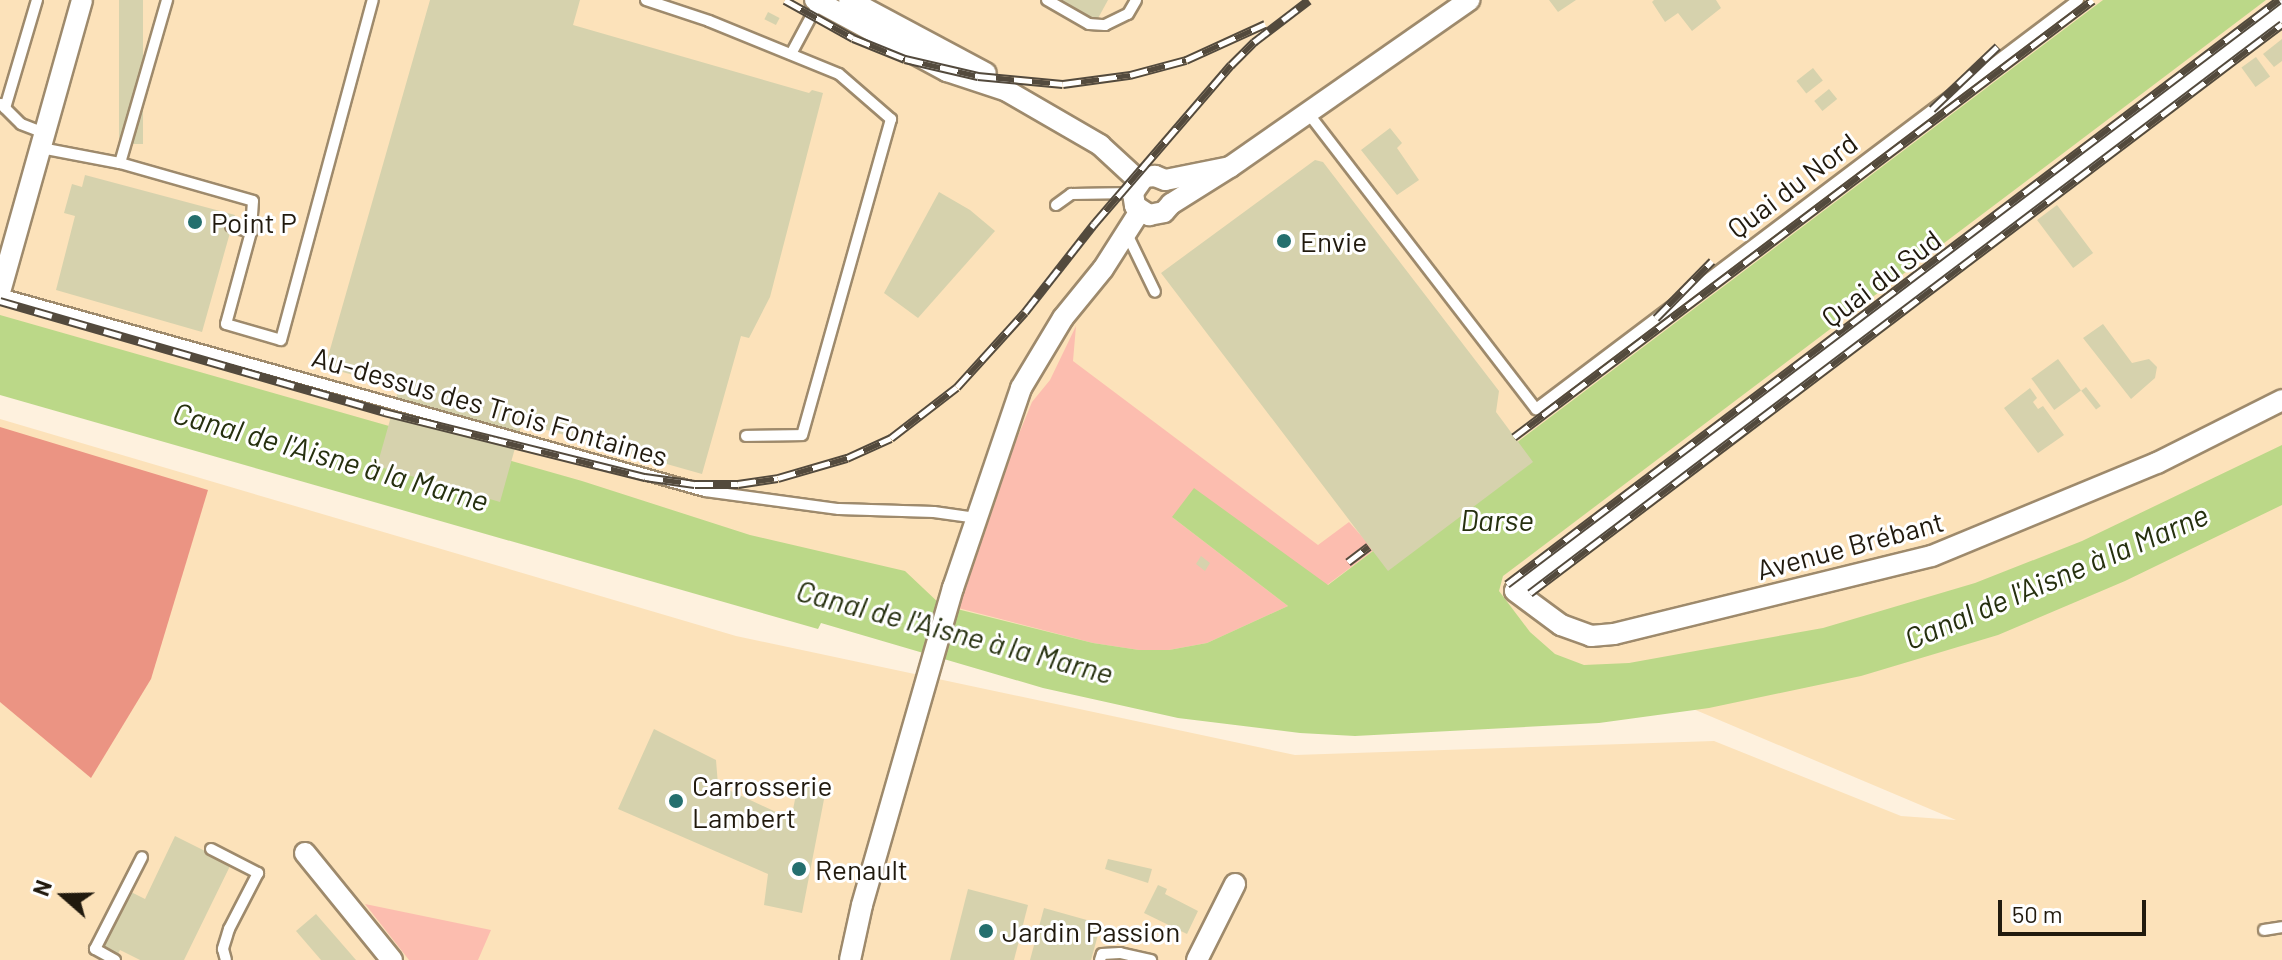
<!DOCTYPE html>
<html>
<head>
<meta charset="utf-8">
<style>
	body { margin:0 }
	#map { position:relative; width:2282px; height:960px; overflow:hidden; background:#fef1de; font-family:Barlow,sans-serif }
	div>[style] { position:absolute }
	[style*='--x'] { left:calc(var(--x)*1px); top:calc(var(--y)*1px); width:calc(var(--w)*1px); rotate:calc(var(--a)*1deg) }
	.built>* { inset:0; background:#fce2ba }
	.green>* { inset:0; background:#fcbdaf }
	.forest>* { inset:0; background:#eb9483 }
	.water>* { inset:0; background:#bbd888 }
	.building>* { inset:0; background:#d6d2ad; transform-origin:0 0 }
	.roads { filter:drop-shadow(2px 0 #9e8a6c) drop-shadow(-2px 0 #9e8a6c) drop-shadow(0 2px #9e8a6c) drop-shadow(0 -2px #9e8a6c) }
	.lane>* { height:10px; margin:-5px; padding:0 5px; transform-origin:5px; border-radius:5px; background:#fff }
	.street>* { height:20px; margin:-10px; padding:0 10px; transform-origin:10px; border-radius:10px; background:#fff }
	.rail>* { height:9px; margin-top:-4.5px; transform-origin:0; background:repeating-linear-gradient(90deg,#fff 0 18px,#534a3d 0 36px); box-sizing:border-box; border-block:2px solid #534a3d }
	.dots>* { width:22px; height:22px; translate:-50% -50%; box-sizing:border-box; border:4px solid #fff; border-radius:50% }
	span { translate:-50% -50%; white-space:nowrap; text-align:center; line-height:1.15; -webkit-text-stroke:6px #fff; paint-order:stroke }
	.street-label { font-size:28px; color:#211a0e }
	.poi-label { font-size:28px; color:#211a0e }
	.left { translate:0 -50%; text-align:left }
	.water-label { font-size:30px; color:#26300f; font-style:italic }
	.north { position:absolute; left:24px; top:856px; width:80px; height:80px; -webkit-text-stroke:6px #fff; paint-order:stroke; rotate:290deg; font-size:22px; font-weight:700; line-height:32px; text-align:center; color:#211a0e }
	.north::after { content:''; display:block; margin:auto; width:28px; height:36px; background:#211a0e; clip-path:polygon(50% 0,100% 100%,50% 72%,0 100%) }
	.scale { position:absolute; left:1998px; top:900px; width:148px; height:36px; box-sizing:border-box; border:4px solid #211a0e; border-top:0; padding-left:10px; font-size:24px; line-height:28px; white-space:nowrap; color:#211a0e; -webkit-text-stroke:6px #fff; paint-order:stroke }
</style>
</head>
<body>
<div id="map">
	<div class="built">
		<div style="clip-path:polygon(0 0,2282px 0,2282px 960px,0 960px,0 419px,736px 636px,1295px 755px,1714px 741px,1901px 816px,1956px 820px,1646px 689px,1089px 674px,0 361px)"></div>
	</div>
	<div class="green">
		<div style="clip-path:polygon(1076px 326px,1073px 361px,1318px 545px,1349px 522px,1374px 550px,1327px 585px,1172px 517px,1288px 606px,1207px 643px,1169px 650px,1139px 650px,1093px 643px,958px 608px,984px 519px,1032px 402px,1050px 380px)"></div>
		<div style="clip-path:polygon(365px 904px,491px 930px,478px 960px,409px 960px)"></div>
	</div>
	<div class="forest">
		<div style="clip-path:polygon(0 427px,208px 490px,151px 679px,91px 778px,0 702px)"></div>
	</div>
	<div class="water">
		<div style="clip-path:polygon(2103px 0,2266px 0,1503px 576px,1499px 591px,1530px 632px,1555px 654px,1584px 665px,1629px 663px,1823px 628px,1975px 583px,2082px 541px,2282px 445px,2282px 505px,2125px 581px,1998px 635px,1861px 676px,1709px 708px,1599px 723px,1355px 736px,1300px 733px,1178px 718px,1043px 688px,821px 623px,818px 629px,0 395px,0 315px,582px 481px,750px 535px,905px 571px,941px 605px,1093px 643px,1139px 650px,1169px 650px,1207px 643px,1288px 606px,1172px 517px,1194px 488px,1328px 585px)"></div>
	</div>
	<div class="building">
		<div style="left:119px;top:0;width:24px;height:144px"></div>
		<div style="clip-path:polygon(430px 0,580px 0,573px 25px,809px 93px,812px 90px,823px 93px,770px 297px,749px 338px,741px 336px,702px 474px,522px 423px,500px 502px,377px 466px,399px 388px,325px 367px)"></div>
		<div style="clip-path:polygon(1058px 0,1108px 0,1096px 22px)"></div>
		<div style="clip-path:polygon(1549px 0,1576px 0,1558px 12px)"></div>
		<div style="clip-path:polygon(1654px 0,1716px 0,1721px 8px,1692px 31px,1678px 13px,1665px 22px,1652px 2px)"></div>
		<div style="left:768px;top:12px;width:13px;height:8px;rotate:27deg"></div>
		<div style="clip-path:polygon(2282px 39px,2282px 61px,2274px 67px,2263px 54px)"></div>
		<div style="left:2256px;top:57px;width:24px;height:18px;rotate:54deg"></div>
		<div style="left:1813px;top:68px;width:16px;height:21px;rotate:52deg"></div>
		<div style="left:1829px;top:89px;width:13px;height:19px;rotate:51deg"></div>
		<div style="clip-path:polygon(1390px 128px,1402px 143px,1397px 148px,1419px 180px,1397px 195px,1361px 150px)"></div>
		<div style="clip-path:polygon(1315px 160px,1323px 162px,1499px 391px,1496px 412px,1533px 462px,1388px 571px,1161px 273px)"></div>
		<div style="clip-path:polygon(85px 175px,235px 215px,202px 332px,56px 290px,75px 216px,64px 213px,72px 184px,82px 187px)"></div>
		<div style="clip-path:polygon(939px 192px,970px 210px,995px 231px,918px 318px,884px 293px)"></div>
		<div style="left:2057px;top:205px;width:60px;height:25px;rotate:53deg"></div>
		<div style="clip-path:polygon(2103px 324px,2132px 363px,2149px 359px,2157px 367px,2155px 378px,2131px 399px,2083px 338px)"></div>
		<div style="left:2058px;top:359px;width:39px;height:33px;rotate:54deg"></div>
		<div style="left:2086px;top:387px;width:24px;height:6px;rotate:52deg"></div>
		<div style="clip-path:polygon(2030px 388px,2037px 398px,2033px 402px,2038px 409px,2043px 406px,2064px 435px,2038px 453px,2004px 408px)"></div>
		<div style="clip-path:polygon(1201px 556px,1210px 563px,1205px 571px,1196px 564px)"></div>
		<div style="clip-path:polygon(654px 729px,716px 760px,718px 785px,791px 819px,798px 785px,826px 789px,802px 913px,764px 905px,768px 874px,618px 809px)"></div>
		<div style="clip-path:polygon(175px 836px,231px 864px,184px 960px,140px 960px,120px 950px,118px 954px,104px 947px,131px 892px,145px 899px)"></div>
		<div style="clip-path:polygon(1108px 859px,1152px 869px,1148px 883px,1105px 869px)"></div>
		<div style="clip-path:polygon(1158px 885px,1167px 889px,1165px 894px,1198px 911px,1187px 934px,1144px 913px)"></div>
		<div style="clip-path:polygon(968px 889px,1028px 905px,1014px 960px,950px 960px)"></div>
		<div style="clip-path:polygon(1044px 908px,1101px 924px,1091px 960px,1030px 960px)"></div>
		<div style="clip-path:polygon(316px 914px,356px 960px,321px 960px,296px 931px)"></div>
	</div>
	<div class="roads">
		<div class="lane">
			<div style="--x:646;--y:0;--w:66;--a:18.4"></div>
			<div style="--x:709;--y:21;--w:140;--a:22.2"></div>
			<div style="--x:839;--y:74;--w:69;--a:40.9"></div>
			<div style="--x:891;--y:119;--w:328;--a:105.7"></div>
			<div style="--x:802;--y:435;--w:56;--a:179"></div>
			<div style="--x:1047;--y:0;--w:48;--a:29.7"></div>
			<div style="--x:1089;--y:24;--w:16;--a:4"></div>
			<div style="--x:1105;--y:25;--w:25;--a:-26"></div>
			<div style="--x:1128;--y:14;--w:16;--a:-60"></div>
			<div style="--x:791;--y:54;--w:61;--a:-61.8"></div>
			<div style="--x:1;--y:104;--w:28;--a:45"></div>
			<div style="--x:21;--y:124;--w:26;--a:21"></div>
			<div style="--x:5;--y:108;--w:113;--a:-73.5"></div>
			<div style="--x:1308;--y:113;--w:374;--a:52.4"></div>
			<div style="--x:1536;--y:409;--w:679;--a:-37.04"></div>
			<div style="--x:41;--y:148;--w:80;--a:10.8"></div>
			<div style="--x:120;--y:163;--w:138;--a:15.9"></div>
			<div style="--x:253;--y:201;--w:31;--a:94"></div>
			<div style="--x:120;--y:163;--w:170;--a:-73.9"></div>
			<div style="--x:1056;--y:205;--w:19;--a:-36"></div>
			<div style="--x:1071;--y:194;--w:62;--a:-0.9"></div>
			<div style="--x:231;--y:226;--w:21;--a:17"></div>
			<div style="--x:251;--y:232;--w:95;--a:105.2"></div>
			<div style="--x:226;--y:324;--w:57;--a:16.2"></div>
			<div style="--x:281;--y:340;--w:352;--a:-74.9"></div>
			<div style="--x:1127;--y:234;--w:64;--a:64.2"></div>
			<div style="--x:0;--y:294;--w:732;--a:15.61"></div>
			<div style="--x:705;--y:491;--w:135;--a:7.7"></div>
			<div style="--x:839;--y:509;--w:95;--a:1.8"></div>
			<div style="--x:934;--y:512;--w:42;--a:8.1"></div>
			<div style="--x:211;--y:849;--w:53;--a:27.1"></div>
			<div style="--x:258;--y:873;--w:63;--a:117.4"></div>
			<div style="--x:229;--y:929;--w:21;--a:107"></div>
			<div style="--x:223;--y:949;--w:11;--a:75"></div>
			<div style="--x:2264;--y:930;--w:18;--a:-9"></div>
			<div style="--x:115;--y:960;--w:23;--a:-151"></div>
			<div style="--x:95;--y:949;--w:103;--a:-62.9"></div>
			<div style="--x:1100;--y:960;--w:6;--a:-72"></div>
			<div style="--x:1102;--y:954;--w:18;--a:-3"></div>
			<div style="--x:1120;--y:953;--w:32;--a:13"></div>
		</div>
		<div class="street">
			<div style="--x:815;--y:0;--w:150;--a:28.3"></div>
			<div style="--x:947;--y:71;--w:63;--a:18.4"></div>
			<div style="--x:1007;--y:91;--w:108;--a:30.1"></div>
			<div style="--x:1100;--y:145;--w:53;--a:42.7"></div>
			<div style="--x:849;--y:0;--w:155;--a:28.1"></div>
			<div style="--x:2282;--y:10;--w:962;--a:142.86"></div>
			<div style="--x:1515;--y:591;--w:57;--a:36.5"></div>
			<div style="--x:1561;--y:625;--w:32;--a:20"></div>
			<div style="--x:1591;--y:636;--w:23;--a:-5"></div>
			<div style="--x:1614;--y:634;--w:327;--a:-13.8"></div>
			<div style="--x:1932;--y:556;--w:243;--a:-22.5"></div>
			<div style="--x:2157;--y:463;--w:140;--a:-26.7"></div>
			<div style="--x:1230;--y:167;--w:66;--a:168.7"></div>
			<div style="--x:1165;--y:180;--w:11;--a:-158"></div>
			<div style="--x:1155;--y:176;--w:11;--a:175"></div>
			<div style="--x:1144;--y:177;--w:19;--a:125"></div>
			<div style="--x:1133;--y:193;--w:13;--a:81"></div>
			<div style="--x:1135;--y:206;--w:17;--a:33"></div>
			<div style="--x:1149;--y:215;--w:15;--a:-11"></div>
			<div style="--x:1164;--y:212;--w:11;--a:-49"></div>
			<div style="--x:1171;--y:204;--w:70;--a:-32.1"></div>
			<div style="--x:1230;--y:167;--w:292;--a:-34.9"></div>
			<div style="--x:0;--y:292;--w:303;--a:-74.3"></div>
			<div style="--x:305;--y:853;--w:138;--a:50.9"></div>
			<div style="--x:850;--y:960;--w:56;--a:-77.7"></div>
			<div style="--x:862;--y:905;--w:330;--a:-74"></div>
			<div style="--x:953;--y:588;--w:211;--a:-71.2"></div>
			<div style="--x:1021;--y:388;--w:82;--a:-59"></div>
			<div style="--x:1063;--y:318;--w:63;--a:-50.8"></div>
			<div style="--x:1103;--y:269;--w:69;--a:-57.5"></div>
			<div style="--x:1197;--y:960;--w:85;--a:-63.4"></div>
		</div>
	</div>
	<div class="rail">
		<div style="--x:785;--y:0;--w:78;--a:29.2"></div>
		<div style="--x:853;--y:38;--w:56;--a:22"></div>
		<div style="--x:905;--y:59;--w:75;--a:13.1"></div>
		<div style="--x:978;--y:76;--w:85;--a:5.4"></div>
		<div style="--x:1063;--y:84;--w:68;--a:-7.7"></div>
		<div style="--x:1130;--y:75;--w:58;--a:-15"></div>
		<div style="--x:1186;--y:60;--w:87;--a:-24.5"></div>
		<div style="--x:1932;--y:109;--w:91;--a:-43.7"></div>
		<div style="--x:0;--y:301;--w:400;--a:16.1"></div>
		<div style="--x:384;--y:412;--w:269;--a:14"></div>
		<div style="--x:645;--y:477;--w:50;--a:8"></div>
		<div style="--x:695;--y:484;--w:43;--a:0"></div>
		<div style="--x:738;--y:484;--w:40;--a:-8.5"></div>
		<div style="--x:778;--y:478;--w:72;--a:-16.2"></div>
		<div style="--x:847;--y:458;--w:48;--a:-24.4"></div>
		<div style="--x:891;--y:438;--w:83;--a:-37.7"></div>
		<div style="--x:957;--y:387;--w:101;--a:-47.8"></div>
		<div style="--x:1025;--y:312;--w:112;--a:-51.9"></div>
		<div style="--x:1094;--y:224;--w:210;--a:-49.3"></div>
		<div style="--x:1231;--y:65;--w:33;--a:-45"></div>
		<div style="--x:1254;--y:42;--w:69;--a:-37.4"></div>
		<div style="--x:1656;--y:318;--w:80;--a:-45.5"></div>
		<div style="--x:1514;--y:437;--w:725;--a:-37.04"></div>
		<div style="--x:1348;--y:562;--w:26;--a:-37"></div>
		<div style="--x:1507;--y:584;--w:968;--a:-37.11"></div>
		<div style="--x:1530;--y:593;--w:943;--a:-37.11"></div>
	</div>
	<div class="dots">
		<div style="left:195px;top:222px;background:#246f6e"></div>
		<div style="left:1284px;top:241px;background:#246f6e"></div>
		<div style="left:676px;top:801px;background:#246f6e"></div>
		<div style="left:799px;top:869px;background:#246f6e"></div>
		<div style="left:986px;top:931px;background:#246f6e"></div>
	</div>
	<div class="street-label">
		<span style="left:1792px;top:185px;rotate:-37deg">Quai du Nord</span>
		<span style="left:1881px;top:278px;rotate:-37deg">Quai du Sud</span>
		<span style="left:490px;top:406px;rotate:16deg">Au-dessus des Trois Fontaines</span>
		<span style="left:1850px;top:545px;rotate:-15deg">Avenue Brébant</span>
	</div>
	<div class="poi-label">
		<span class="left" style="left:211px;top:222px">Point P</span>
		<span class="left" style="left:1300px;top:241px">Envie</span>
		<span class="left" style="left:692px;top:801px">Carrosserie<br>Lambert</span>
		<span class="left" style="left:815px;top:869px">Renault</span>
		<span class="left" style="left:1002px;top:931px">Jardin Passion</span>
	</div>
	<div class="water-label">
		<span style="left:331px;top:456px;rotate:16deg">Canal de l'Aisne à la Marne</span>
		<span style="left:1497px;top:519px">Darse</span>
		<span style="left:2056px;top:576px;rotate:-23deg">Canal de l'Aisne à la Marne</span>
		<span style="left:955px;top:631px;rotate:15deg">Canal de l'Aisne à la Marne</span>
	</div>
	<div class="north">N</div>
	<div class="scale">50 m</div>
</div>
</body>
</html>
